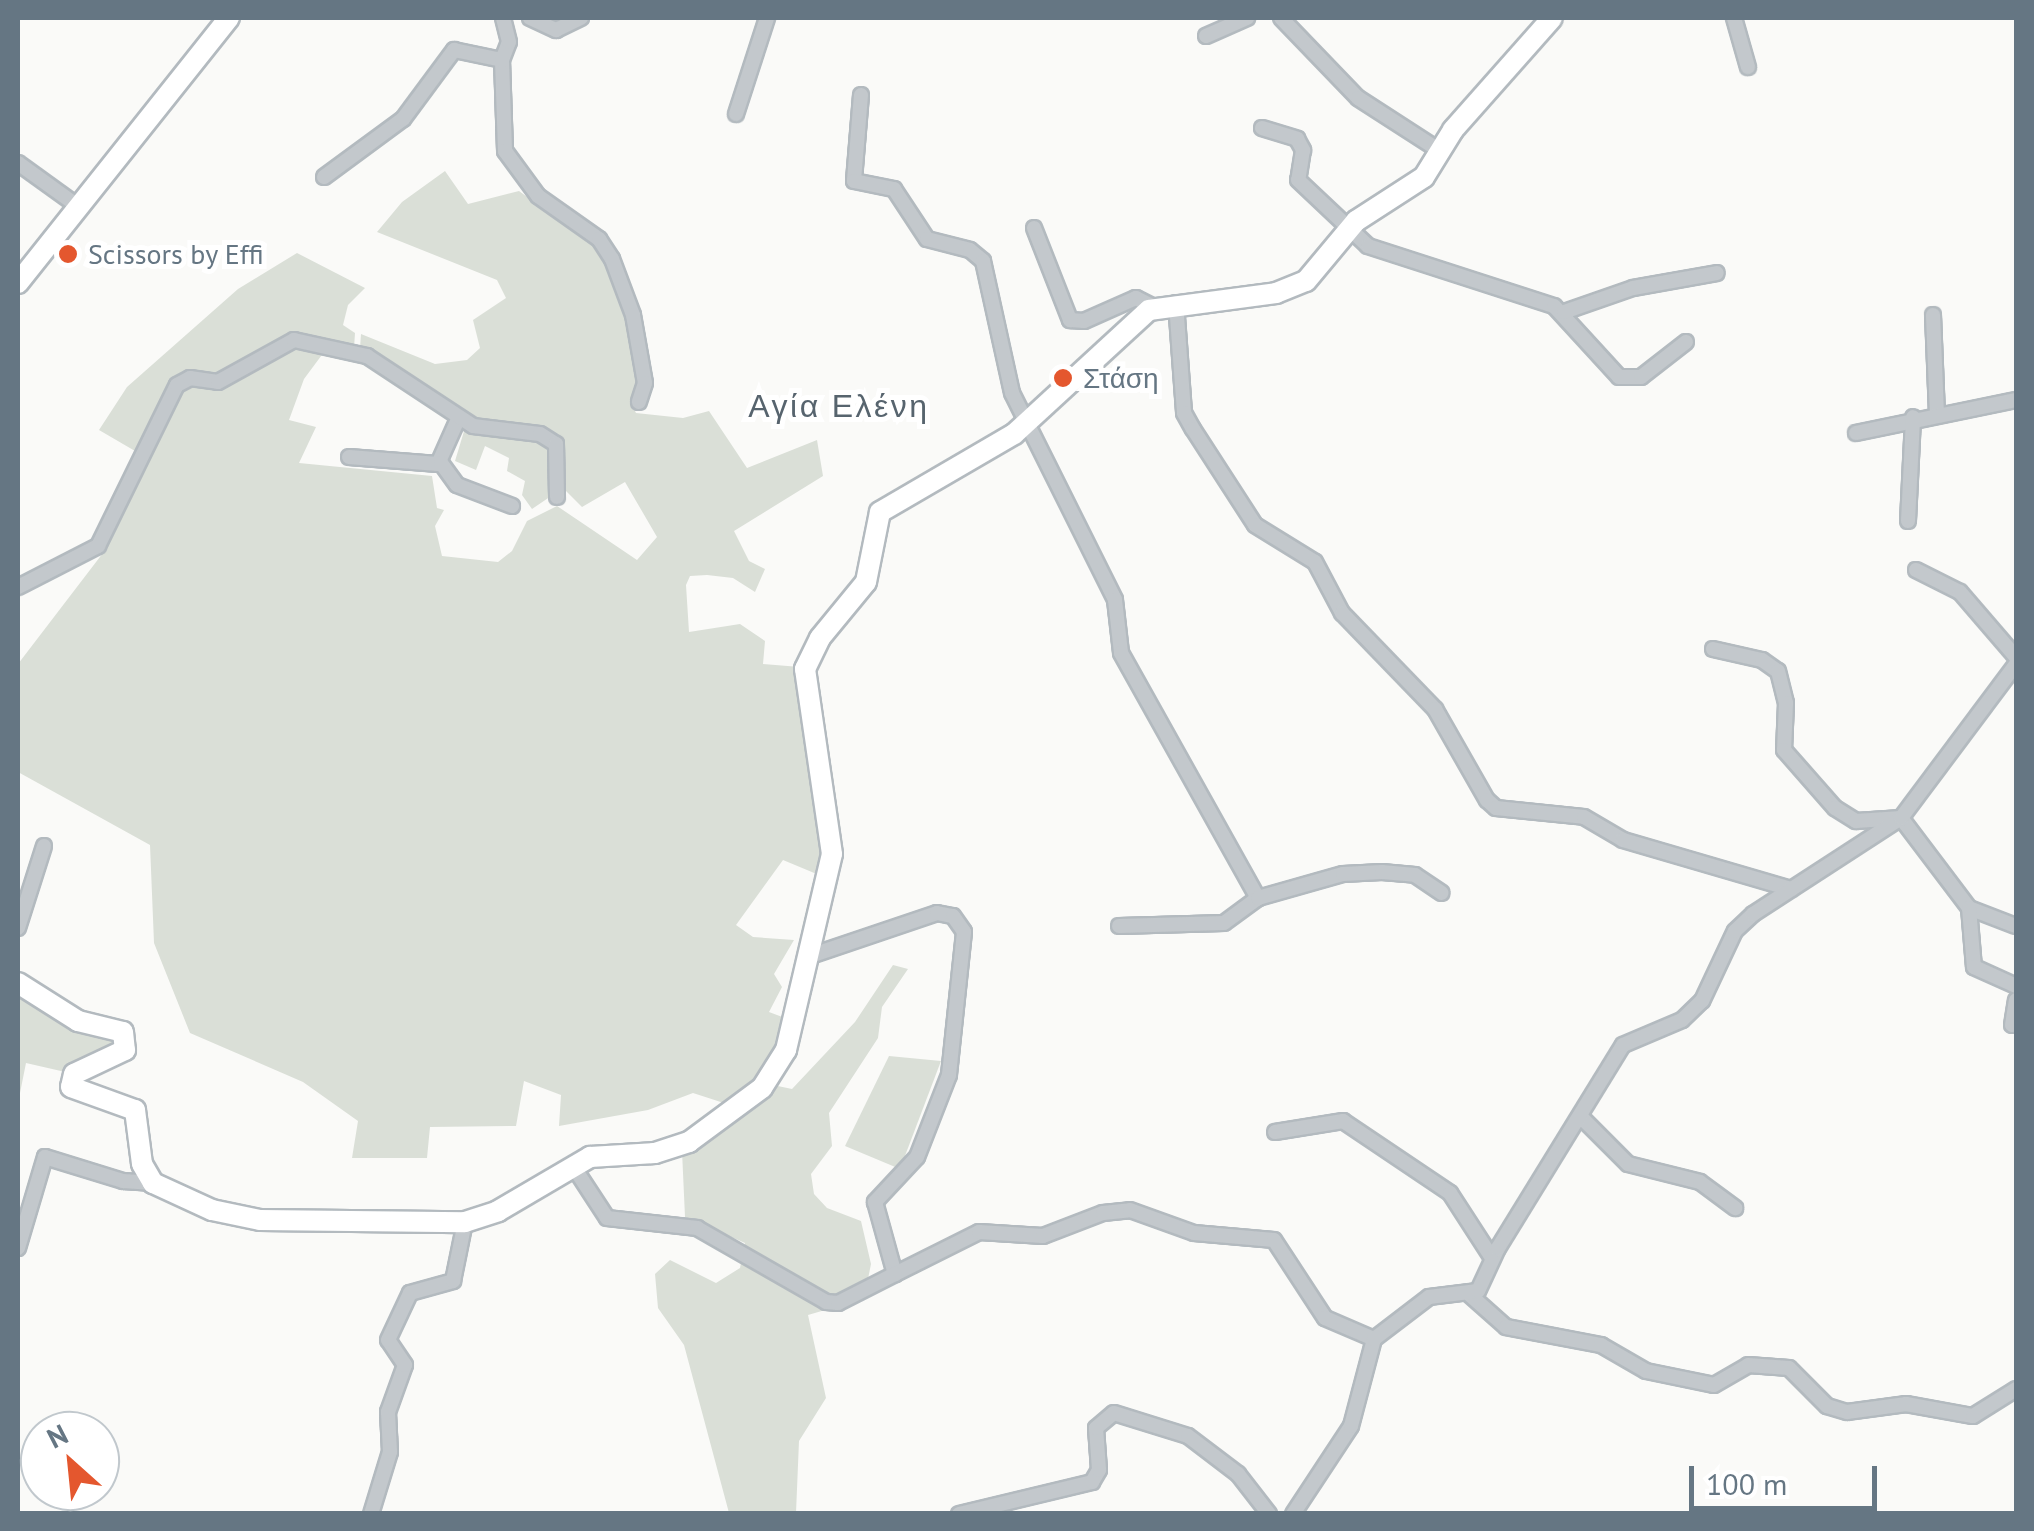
<!DOCTYPE html>
<html>
<head>
<meta charset="utf-8">
<style>
	body { margin:0 }
	#map { position:relative; width:2034px; height:1531px; overflow:hidden; background:#fafaf8; font-family:"PT Sans",sans-serif }
	div>[style] { position:absolute }
	[style*='--x'] { left:calc(var(--x)*1px); top:calc(var(--y)*1px); width:calc(var(--w)*1px); rotate:calc(var(--a)*1deg) }
	.green>* { inset:0; background:#dadfd7 }
	.roads { filter:drop-shadow(2px 0 #b3babf) drop-shadow(-2px 0 #b3babf) drop-shadow(0 2px #b3babf) drop-shadow(0 -2px #b3babf) }
	.street>* { height:14px; margin:-7px; padding:0 7px; transform-origin:7px; border-radius:7px; background:#c3c8cc }
	.secondary>* { height:20px; margin:-10px; padding:0 10px; transform-origin:10px; border-radius:10px; background:#fff }
	.dots>* { width:28px; height:28px; translate:-50% -50%; box-sizing:border-box; border:5px solid #fff; border-radius:50% }
	span { translate:-50% -50%; white-space:nowrap; text-align:center; line-height:1.15; -webkit-text-stroke:10px #fff; paint-order:stroke }
	.poi-label { font-size:28px; color:#657683 }
	.left { translate:0 -50%; text-align:left }
	.quarter-label { font-size:32px; color:#57646e; letter-spacing:2.5px }
	.frame { position:absolute; inset:0; border:20px solid #657683; pointer-events:none }
	.north { position:absolute; left:20px; top:1411px; width:100px; height:100px; box-sizing:border-box; background:#fff; border:2px solid #c1c8cd; border-radius:50%; rotate:333deg; font-size:28px; font-weight:700; line-height:40px; text-align:center; color:#657683 }
	.north::after { content:''; display:block; margin:auto; width:35px; height:45px; background:#e4572e; clip-path:polygon(50% 0,100% 100%,50% 72%,0 100%) }
	.scale { position:absolute; left:1689px; top:1466px; width:188px; height:45px; box-sizing:border-box; border:5px solid #657683; border-top:0; padding-left:12px; font-size:30px; line-height:35px; white-space:nowrap; color:#657683; -webkit-text-stroke:8px #fff; paint-order:stroke }
</style>
</head>
<body>
<div id="map">
	<div class="green">
		<div style="clip-path:polygon(445px 171px,468px 204px,519px 191px,591px 244px,621px 288px,641px 391px,631px 403px,636px 413px,683px 418px,709px 411px,747px 468px,817px 440px,823px 476px,734px 531px,749px 561px,765px 569px,755px 592px,733px 578px,707px 575px,690px 576px,686px 585px,689px 632px,740px 624px,765px 641px,763px 664px,800px 667px,800px 713px,823px 851px,819px 875px,783px 860px,736px 925px,753px 937px,794px 940px,774px 974px,782px 987px,769px 1012px,785px 1018px,772px 1067px,730px 1105px,693px 1093px,648px 1110px,559px 1126px,561px 1095px,524px 1081px,516px 1126px,430px 1127px,427px 1158px,352px 1158px,358px 1121px,303px 1082px,190px 1033px,154px 943px,150px 845px,18px 772px,18px 664px,106px 549px,147px 458px,99px 430px,127px 387px,238px 289px,297px 253px,365px 288px,348px 305px,343px 325px,355px 333px,354px 348px,330px 344px,304px 379px,289px 420px,316px 427px,299px 463px,432px 476px,437px 508px,444px 510px,435px 526px,442px 556px,498px 562px,512px 551px,527px 521px,557px 506px,637px 560px,657px 537px,625px 482px,582px 507px,563px 488px,532px 509px,522px 495px,525px 481px,507px 471px,509px 458px,485px 446px,476px 470px,455px 461px,468px 418px,360px 348px,361px 334px,435px 364px,467px 360px,480px 348px,473px 320px,506px 298px,497px 280px,377px 232px,402px 202px)"></div>
		<div style="clip-path:polygon(893px 965px,908px 969px,882px 1007px,878px 1038px,829px 1113px,832px 1146px,811px 1174px,814px 1194px,827px 1208px,861px 1221px,871px 1264px,867px 1284px,832px 1308px,808px 1315px,826px 1398px,799px 1441px,796px 1513px,729px 1513px,684px 1345px,658px 1308px,655px 1274px,670px 1260px,716px 1283px,740px 1268px,745px 1243px,685px 1217px,682px 1151px,773px 1085px,792px 1089px,855px 1022px)"></div>
		<div style="clip-path:polygon(18px 983px,126px 1036px,74px 1074px,26px 1063px,18px 1103px)"></div>
		<div style="clip-path:polygon(889px 1056px,941px 1061px,900px 1169px,845px 1146px)"></div>
	</div>
	<div class="roads">
		<div class="street">
			<div style="--x:530;--y:18;--w:29;--a:25"></div>
			<div style="--x:556;--y:30;--w:28;--a:-26"></div>
			<div style="--x:1281;--y:18;--w:111;--a:46.1"></div>
			<div style="--x:1358;--y:98;--w:98;--a:32.9"></div>
			<div style="--x:1734;--y:18;--w:51;--a:74.1"></div>
			<div style="--x:1206;--y:36;--w:45;--a:-23.7"></div>
			<div style="--x:502;--y:60;--w:91;--a:88.1"></div>
			<div style="--x:505;--y:151;--w:56;--a:53.7"></div>
			<div style="--x:538;--y:196;--w:75;--a:35.2"></div>
			<div style="--x:599;--y:239;--w:24;--a:57"></div>
			<div style="--x:612;--y:259;--w:60;--a:69.4"></div>
			<div style="--x:633;--y:315;--w:69;--a:80"></div>
			<div style="--x:645;--y:383;--w:20;--a:108"></div>
			<div style="--x:861;--y:95;--w:86;--a:94.7"></div>
			<div style="--x:854;--y:181;--w:41;--a:11.3"></div>
			<div style="--x:894;--y:189;--w:60;--a:56.6"></div>
			<div style="--x:927;--y:239;--w:44;--a:14.3"></div>
			<div style="--x:970;--y:250;--w:17;--a:40"></div>
			<div style="--x:983;--y:261;--w:135;--a:77.6"></div>
			<div style="--x:1012;--y:393;--w:231;--a:63.5"></div>
			<div style="--x:1115;--y:600;--w:53;--a:83.5"></div>
			<div style="--x:1121;--y:653;--w:281;--a:60.8"></div>
			<div style="--x:1258;--y:898;--w:42;--a:143.7"></div>
			<div style="--x:1224;--y:923;--w:105;--a:178.4"></div>
			<div style="--x:736;--y:114;--w:101;--a:-72.1"></div>
			<div style="--x:1262;--y:128;--w:37;--a:17"></div>
			<div style="--x:1297;--y:139;--w:13;--a:61"></div>
			<div style="--x:1303;--y:150;--w:30;--a:99"></div>
			<div style="--x:1298;--y:180;--w:96;--a:43.3"></div>
			<div style="--x:1368;--y:246;--w:195;--a:17.9"></div>
			<div style="--x:1554;--y:306;--w:96;--a:47.5"></div>
			<div style="--x:1619;--y:377;--w:22;--a:0"></div>
			<div style="--x:1641;--y:377;--w:57;--a:-37.9"></div>
			<div style="--x:18;--y:163;--w:75;--a:35.8"></div>
			<div style="--x:324;--y:177;--w:98;--a:-36.3"></div>
			<div style="--x:403;--y:119;--w:86;--a:-53.5"></div>
			<div style="--x:454;--y:50;--w:49;--a:11.8"></div>
			<div style="--x:502;--y:60;--w:19;--a:-69"></div>
			<div style="--x:509;--y:42;--w:25;--a:-104"></div>
			<div style="--x:1034;--y:228;--w:99;--a:68.6"></div>
			<div style="--x:1070;--y:320;--w:14;--a:4"></div>
			<div style="--x:1084;--y:321;--w:57;--a:-23.9"></div>
			<div style="--x:1136;--y:298;--w:20;--a:27"></div>
			<div style="--x:1176;--y:303;--w:110;--a:85.8"></div>
			<div style="--x:1184;--y:413;--w:18;--a:61"></div>
			<div style="--x:1193;--y:429;--w:114;--a:57.1"></div>
			<div style="--x:1255;--y:525;--w:70;--a:31.7"></div>
			<div style="--x:1315;--y:562;--w:58;--a:62.1"></div>
			<div style="--x:1342;--y:613;--w:134;--a:45.9"></div>
			<div style="--x:1435;--y:709;--w:105;--a:60.3"></div>
			<div style="--x:1487;--y:800;--w:12;--a:42"></div>
			<div style="--x:1496;--y:808;--w:88;--a:5.8"></div>
			<div style="--x:1584;--y:817;--w:45;--a:30.5"></div>
			<div style="--x:1623;--y:840;--w:175;--a:16.3"></div>
			<div style="--x:1564;--y:312;--w:73;--a:-19.2"></div>
			<div style="--x:1633;--y:288;--w:85;--a:-10.1"></div>
			<div style="--x:1933;--y:315;--w:98;--a:87.7"></div>
			<div style="--x:1856;--y:433;--w:163;--a:-11.7"></div>
			<div style="--x:349;--y:457;--w:89;--a:4.5"></div>
			<div style="--x:438;--y:464;--w:51;--a:-65.9"></div>
			<div style="--x:441;--y:463;--w:27;--a:54"></div>
			<div style="--x:457;--y:485;--w:59;--a:20.9"></div>
			<div style="--x:1908;--y:521;--w:104;--a:-87.2"></div>
			<div style="--x:1916;--y:570;--w:49;--a:26.6"></div>
			<div style="--x:1960;--y:592;--w:86;--a:49.3"></div>
			<div style="--x:18;--y:587;--w:90;--a:-27.1"></div>
			<div style="--x:98;--y:546;--w:179;--a:-63.9"></div>
			<div style="--x:177;--y:385;--w:15;--a:-28"></div>
			<div style="--x:190;--y:378;--w:28;--a:8"></div>
			<div style="--x:218;--y:382;--w:87;--a:-28.9"></div>
			<div style="--x:294;--y:340;--w:75;--a:12.4"></div>
			<div style="--x:367;--y:356;--w:127;--a:33.4"></div>
			<div style="--x:473;--y:426;--w:67;--a:6.8"></div>
			<div style="--x:540;--y:434;--w:19;--a:32"></div>
			<div style="--x:556;--y:444;--w:53;--a:88.9"></div>
			<div style="--x:1713;--y:649;--w:50;--a:12.7"></div>
			<div style="--x:1762;--y:660;--w:19;--a:35"></div>
			<div style="--x:1778;--y:671;--w:33;--a:76"></div>
			<div style="--x:1786;--y:703;--w:47;--a:92.4"></div>
			<div style="--x:1784;--y:750;--w:77;--a:48.7"></div>
			<div style="--x:1835;--y:808;--w:25;--a:32"></div>
			<div style="--x:1856;--y:821;--w:45;--a:-3.8"></div>
			<div style="--x:1901;--y:818;--w:113;--a:52.9"></div>
			<div style="--x:1969;--y:908;--w:50;--a:21"></div>
			<div style="--x:1258;--y:898;--w:88;--a:-15.8"></div>
			<div style="--x:1343;--y:874;--w:39;--a:-3"></div>
			<div style="--x:1382;--y:872;--w:33;--a:5"></div>
			<div style="--x:1415;--y:875;--w:32;--a:34"></div>
			<div style="--x:1969;--y:908;--w:59;--a:85.2"></div>
			<div style="--x:1974;--y:967;--w:46;--a:24.3"></div>
			<div style="--x:18;--y:928;--w:86;--a:-72.4"></div>
			<div style="--x:807;--y:957;--w:137;--a:-18.7"></div>
			<div style="--x:937;--y:913;--w:16;--a:11"></div>
			<div style="--x:953;--y:916;--w:19;--a:55"></div>
			<div style="--x:964;--y:932;--w:144;--a:96"></div>
			<div style="--x:949;--y:1075;--w:88;--a:111.3"></div>
			<div style="--x:917;--y:1157;--w:62;--a:133"></div>
			<div style="--x:875;--y:1202;--w:75;--a:74.5"></div>
			<div style="--x:895;--y:1274;--w:94;--a:-26.6"></div>
			<div style="--x:979;--y:1232;--w:64;--a:3.6"></div>
			<div style="--x:1043;--y:1236;--w:64;--a:-21"></div>
			<div style="--x:1103;--y:1213;--w:27;--a:-6"></div>
			<div style="--x:1130;--y:1210;--w:68;--a:19.8"></div>
			<div style="--x:1194;--y:1233;--w:80;--a:5"></div>
			<div style="--x:1274;--y:1240;--w:93;--a:56.8"></div>
			<div style="--x:1325;--y:1318;--w:53;--a:23.2"></div>
			<div style="--x:2012;--y:1025;--w:25;--a:-81"></div>
			<div style="--x:1580;--y:1116;--w:68;--a:45"></div>
			<div style="--x:1628;--y:1164;--w:74;--a:14"></div>
			<div style="--x:1700;--y:1182;--w:44;--a:36.6"></div>
			<div style="--x:1275;--y:1132;--w:69;--a:-9.2"></div>
			<div style="--x:1343;--y:1121;--w:129;--a:33.9"></div>
			<div style="--x:1450;--y:1193;--w:77;--a:57.1"></div>
			<div style="--x:573;--y:1166;--w:62;--a:56.8"></div>
			<div style="--x:607;--y:1218;--w:91;--a:6.3"></div>
			<div style="--x:697;--y:1228;--w:149;--a:29.8"></div>
			<div style="--x:826;--y:1302;--w:12;--a:5"></div>
			<div style="--x:838;--y:1303;--w:64;--a:-27"></div>
			<div style="--x:18;--y:1248;--w:95;--a:-73.5"></div>
			<div style="--x:45;--y:1157;--w:82;--a:17.1"></div>
			<div style="--x:123;--y:1181;--w:30;--a:4"></div>
			<div style="--x:1470;--y:1295;--w:48;--a:41.6"></div>
			<div style="--x:1506;--y:1327;--w:97;--a:10.7"></div>
			<div style="--x:1601;--y:1345;--w:52;--a:30"></div>
			<div style="--x:1646;--y:1371;--w:69;--a:11.6"></div>
			<div style="--x:1714;--y:1385;--w:39;--a:-30"></div>
			<div style="--x:1748;--y:1365;--w:41;--a:4.2"></div>
			<div style="--x:1789;--y:1368;--w:54;--a:45"></div>
			<div style="--x:1827;--y:1406;--w:21;--a:17"></div>
			<div style="--x:1847;--y:1412;--w:60;--a:-7.7"></div>
			<div style="--x:1906;--y:1404;--w:68;--a:10.2"></div>
			<div style="--x:1973;--y:1416;--w:51;--a:-32.1"></div>
			<div style="--x:371;--y:1514;--w:65;--a:-73"></div>
			<div style="--x:390;--y:1452;--w:40;--a:-92.9"></div>
			<div style="--x:388;--y:1412;--w:50;--a:-70.1"></div>
			<div style="--x:405;--y:1365;--w:30;--a:-124"></div>
			<div style="--x:388;--y:1340;--w:52;--a:-64.9"></div>
			<div style="--x:410;--y:1293;--w:45;--a:-15.6"></div>
			<div style="--x:453;--y:1281;--w:60;--a:-78.5"></div>
			<div style="--x:959;--y:1514;--w:137;--a:-13.5"></div>
			<div style="--x:1092;--y:1482;--w:14;--a:-60"></div>
			<div style="--x:1099;--y:1470;--w:42;--a:-94.1"></div>
			<div style="--x:1096;--y:1428;--w:23;--a:-40"></div>
			<div style="--x:1114;--y:1413;--w:77;--a:17.3"></div>
			<div style="--x:1188;--y:1436;--w:63;--a:37.2"></div>
			<div style="--x:1238;--y:1474;--w:51;--a:52.2"></div>
			<div style="--x:1293;--y:1514;--w:105;--a:-56.6"></div>
			<div style="--x:1351;--y:1426;--w:90;--a:-75.2"></div>
			<div style="--x:1374;--y:1339;--w:69;--a:-37.4"></div>
			<div style="--x:1429;--y:1297;--w:49;--a:-7"></div>
			<div style="--x:1478;--y:1291;--w:47;--a:-65.1"></div>
			<div style="--x:1498;--y:1248;--w:238;--a:-58.4"></div>
			<div style="--x:1623;--y:1045;--w:64;--a:-23"></div>
			<div style="--x:1682;--y:1020;--w:28;--a:-44"></div>
			<div style="--x:1702;--y:1001;--w:77;--a:-64.8"></div>
			<div style="--x:1735;--y:931;--w:25;--a:-43"></div>
			<div style="--x:1753;--y:914;--w:176;--a:-33"></div>
			<div style="--x:1901;--y:818;--w:192;--a:-53.2"></div>
		</div>
		<div class="secondary">
			<div style="--x:18;--y:283;--w:339;--a:-51.5"></div>
			<div style="--x:18;--y:983;--w:71;--a:32.3"></div>
			<div style="--x:78;--y:1021;--w:46;--a:13.7"></div>
			<div style="--x:123;--y:1032;--w:18;--a:84"></div>
			<div style="--x:125;--y:1050;--w:56;--a:154.8"></div>
			<div style="--x:74;--y:1074;--w:13;--a:103"></div>
			<div style="--x:71;--y:1087;--w:68;--a:19.8"></div>
			<div style="--x:135;--y:1110;--w:54;--a:82.6"></div>
			<div style="--x:142;--y:1164;--w:22;--a:60"></div>
			<div style="--x:153;--y:1183;--w:65;--a:24.6"></div>
			<div style="--x:212;--y:1210;--w:49;--a:11.8"></div>
			<div style="--x:260;--y:1220;--w:205;--a:0.6"></div>
			<div style="--x:465;--y:1222;--w:35;--a:-18"></div>
			<div style="--x:498;--y:1211;--w:107;--a:-30.4"></div>
			<div style="--x:590;--y:1157;--w:65;--a:-3.5"></div>
			<div style="--x:655;--y:1153;--w:36;--a:-18"></div>
			<div style="--x:689;--y:1142;--w:91;--a:-36.5"></div>
			<div style="--x:762;--y:1088;--w:45;--a:-57.7"></div>
			<div style="--x:786;--y:1050;--w:201;--a:-76.8"></div>
			<div style="--x:832;--y:854;--w:187;--a:-98.3"></div>
			<div style="--x:805;--y:669;--w:34;--a:-64"></div>
			<div style="--x:820;--y:638;--w:72;--a:-50.6"></div>
			<div style="--x:866;--y:582;--w:71;--a:-78.7"></div>
			<div style="--x:880;--y:512;--w:155;--a:-30.2"></div>
			<div style="--x:1014;--y:434;--w:183;--a:-42.6"></div>
			<div style="--x:1149;--y:310;--w:128;--a:-7.6"></div>
			<div style="--x:1276;--y:293;--w:32;--a:-22"></div>
			<div style="--x:1306;--y:281;--w:78;--a:-50.2"></div>
			<div style="--x:1356;--y:221;--w:81;--a:-32.9"></div>
			<div style="--x:1424;--y:177;--w:55;--a:-58.3"></div>
			<div style="--x:1453;--y:130;--w:149;--a:-48.5"></div>
		</div>
	</div>
	<div class="dots">
		<div style="left:68px;top:254px;background:#e4572e"></div>
		<div style="left:1063px;top:378px;background:#e4572e"></div>
	</div>
	<div class="poi-label">
		<span class="left" style="left:88px;top:254px">Scissors by Effi</span>
		<span class="left" style="left:1083px;top:378px">Στάση</span>
	</div>
	<div class="quarter-label">
		<span style="left:839px;top:405px">Αγία Ελένη</span>
	</div>
	<div class="frame"></div>
	<div class="north">N</div>
	<div class="scale">100 m</div>
</div>
</body>
</html>
